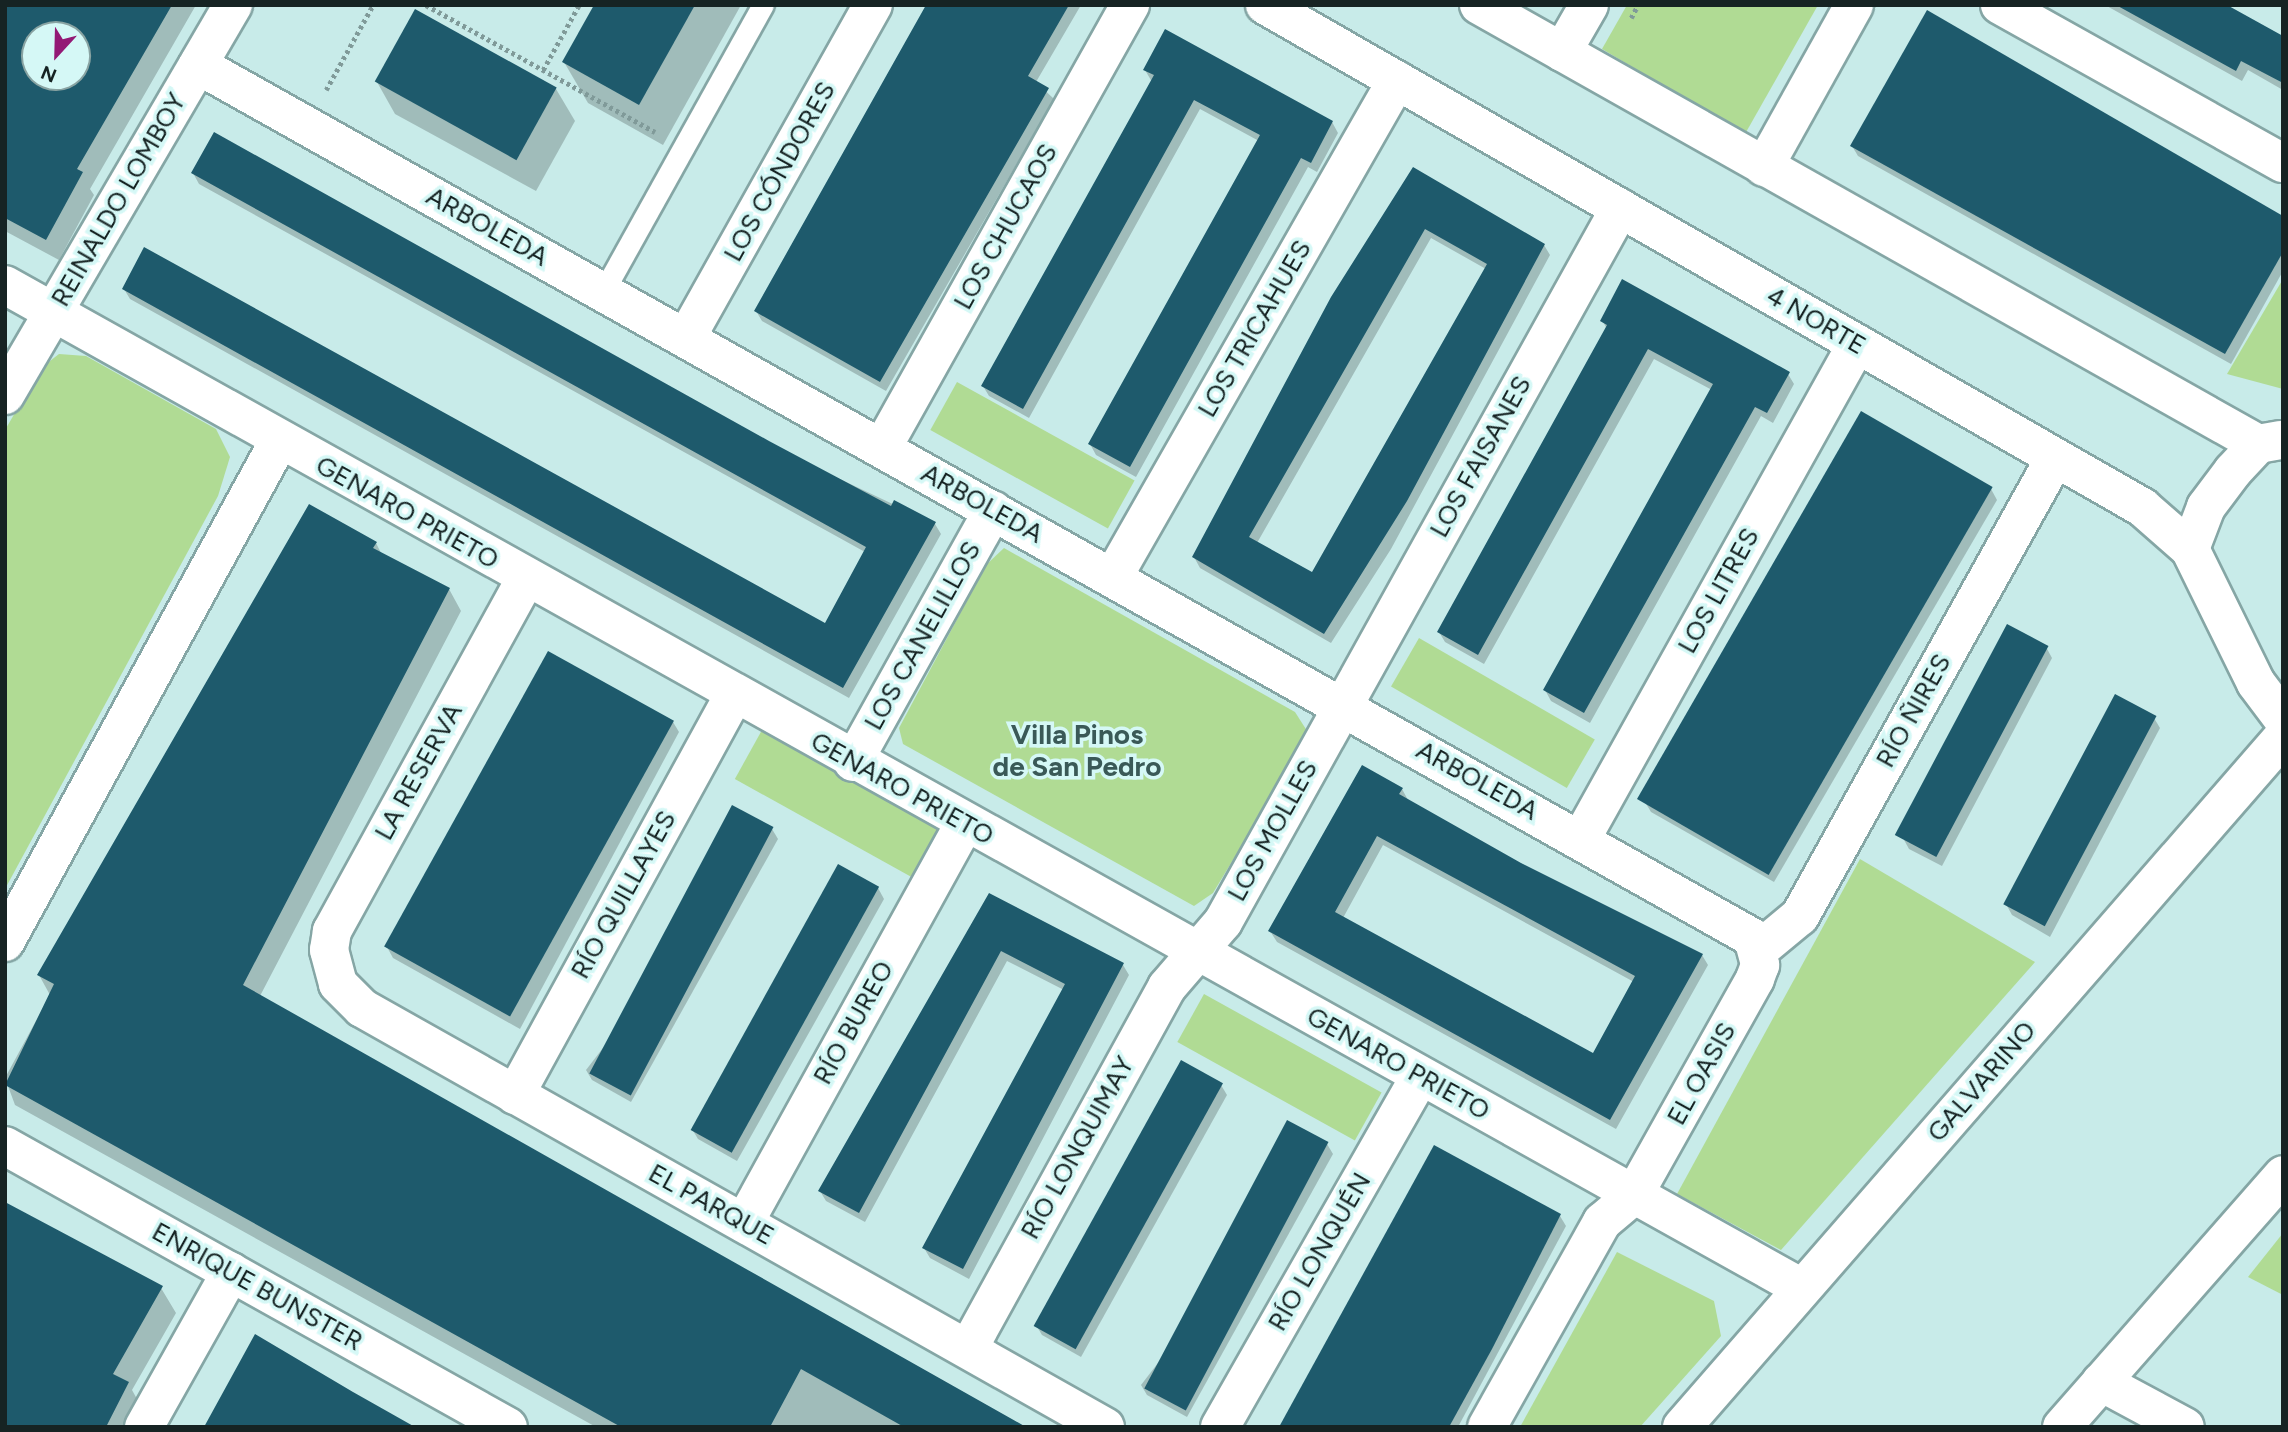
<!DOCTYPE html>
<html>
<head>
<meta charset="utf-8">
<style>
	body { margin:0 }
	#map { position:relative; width:2288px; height:1432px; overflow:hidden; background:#c8ebe9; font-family:Figtree,sans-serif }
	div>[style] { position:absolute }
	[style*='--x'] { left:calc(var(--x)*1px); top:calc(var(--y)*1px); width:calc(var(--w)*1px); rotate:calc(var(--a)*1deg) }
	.green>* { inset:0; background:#b0db94; transform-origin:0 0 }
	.shadow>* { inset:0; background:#0003 }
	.building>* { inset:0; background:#1e5a6c; transform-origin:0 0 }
	.path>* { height:4.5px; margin-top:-2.25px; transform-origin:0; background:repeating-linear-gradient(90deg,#809a99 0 3.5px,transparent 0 7px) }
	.roads { filter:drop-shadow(2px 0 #85a6a5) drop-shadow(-2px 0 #85a6a5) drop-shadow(0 2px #85a6a5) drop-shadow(0 -2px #85a6a5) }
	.service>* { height:21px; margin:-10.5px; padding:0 10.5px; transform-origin:10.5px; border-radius:10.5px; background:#fff }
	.minor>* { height:38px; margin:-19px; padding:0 19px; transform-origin:19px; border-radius:19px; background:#fff }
	.tertiary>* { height:38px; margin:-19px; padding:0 19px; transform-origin:19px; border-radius:19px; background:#fff }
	span { translate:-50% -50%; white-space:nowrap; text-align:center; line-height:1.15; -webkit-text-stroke:7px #d5f8f6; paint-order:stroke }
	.street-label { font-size:26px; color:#162323 }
	.neighbourhood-label { font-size:28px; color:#3a5957; font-weight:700 }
	.frame { position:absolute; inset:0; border:7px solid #162323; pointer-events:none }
	.north { position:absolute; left:21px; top:21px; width:70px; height:70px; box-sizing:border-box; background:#d5f8f6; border:2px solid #89a3a2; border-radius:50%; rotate:202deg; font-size:19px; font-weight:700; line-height:28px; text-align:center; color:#162323 }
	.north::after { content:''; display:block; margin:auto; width:24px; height:32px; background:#931975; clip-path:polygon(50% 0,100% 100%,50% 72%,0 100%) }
</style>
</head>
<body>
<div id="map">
	<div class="green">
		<div style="clip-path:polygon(1627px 5px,1818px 5px,1745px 134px,1602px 49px)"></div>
		<div style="clip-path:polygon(2283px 279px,2283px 389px,2227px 374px)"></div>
		<div style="clip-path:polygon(59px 354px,86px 356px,216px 429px,230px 457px,218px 496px,5px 889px,5px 430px,41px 368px)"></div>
		<div style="left:957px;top:382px;width:203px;height:55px;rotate:29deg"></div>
		<div style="clip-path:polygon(1004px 548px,1295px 712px,1309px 734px,1213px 893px,1194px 906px,903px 744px,899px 728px,986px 565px)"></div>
		<div style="left:1419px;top:638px;width:203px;height:56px;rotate:30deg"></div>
		<div style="left:762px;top:730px;width:204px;height:56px;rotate:29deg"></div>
		<div style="clip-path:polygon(1860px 859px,2035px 962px,1781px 1250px,1677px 1194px)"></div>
		<div style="left:1204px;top:994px;width:203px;height:55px;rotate:29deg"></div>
		<div style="clip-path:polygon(2283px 1233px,2283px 1295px,2248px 1277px)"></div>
		<div style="clip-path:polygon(1617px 1252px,1714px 1301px,1721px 1336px,1640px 1427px,1520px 1427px)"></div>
	</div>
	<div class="shadow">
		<div style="clip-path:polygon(5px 5px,196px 5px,90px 189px,94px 195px,59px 260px,5px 231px,5px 128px,42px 77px,77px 77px,77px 35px,35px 35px,35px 73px)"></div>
		<div style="clip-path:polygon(596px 5px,741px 5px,663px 145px,588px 103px,564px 62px)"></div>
		<div style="clip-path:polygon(929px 5px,1081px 5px,1036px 82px,1054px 99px,886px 391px,762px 321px,756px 311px)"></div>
		<div style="clip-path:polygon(2224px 5px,2283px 38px,2283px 90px,2248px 70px,2242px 81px,2105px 5px)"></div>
		<div style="clip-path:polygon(1145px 70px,1332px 122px,1338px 133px,1317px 172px,1308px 167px,1136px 477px,1096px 455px,1090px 444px,1259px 141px,1200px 109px,1029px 418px,989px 396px,983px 386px,1152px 82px)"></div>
		<div style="clip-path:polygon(377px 82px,556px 89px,575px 121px,536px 191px,395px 114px)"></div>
		<div style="clip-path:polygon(1852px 146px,2283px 218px,2283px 271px,2231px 364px,1858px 156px)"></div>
		<div style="clip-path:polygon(evenodd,1414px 169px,1544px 245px,1550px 255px,1391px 549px,1331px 643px,1200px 568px,1194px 557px,1414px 169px,1431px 238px,1486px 269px,1313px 574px,1257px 543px,1431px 238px)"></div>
		<div style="clip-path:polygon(193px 173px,935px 524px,941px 534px,849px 698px,130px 299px,124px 289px,825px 626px,865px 552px,199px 184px)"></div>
		<div style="clip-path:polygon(1602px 320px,1788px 374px,1794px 384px,1773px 423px,1761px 416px,1590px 723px,1551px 701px,1545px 690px,1712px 390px,1654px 359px,1484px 664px,1445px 642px,1439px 632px,1607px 329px)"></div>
		<div style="clip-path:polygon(1991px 489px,1997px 500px,1774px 882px,1651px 812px,1645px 802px)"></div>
		<div style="clip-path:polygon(376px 543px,382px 555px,449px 589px,461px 611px,260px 996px,1025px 1427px,596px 1427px,15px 1105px,5px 1078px,50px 995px,39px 975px)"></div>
		<div style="clip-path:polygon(2046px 647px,2052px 658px,1942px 866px,1909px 849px,1903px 838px)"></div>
		<div style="clip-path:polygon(2154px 718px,2160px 728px,2050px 937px,2012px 915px,2006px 904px)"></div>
		<div style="clip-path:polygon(673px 722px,679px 732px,520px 1029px,393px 958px,387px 947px)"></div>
		<div style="clip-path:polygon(evenodd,1402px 789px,1408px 800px,1520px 864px,1702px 955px,1708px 965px,1616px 1129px,1277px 942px,1270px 931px,1402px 789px,1383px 845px,1634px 982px,1594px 1056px,1343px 918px,1383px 845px)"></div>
		<div style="clip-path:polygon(772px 829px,778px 839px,631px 1102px,592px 1080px,586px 1070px)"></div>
		<div style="clip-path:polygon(878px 888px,884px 899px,737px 1161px,698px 1139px,692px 1129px)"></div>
		<div style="clip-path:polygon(990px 895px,1123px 965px,1129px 975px,969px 1279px,930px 1258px,924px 1248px,1064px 990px,1007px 961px,865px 1222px,826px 1201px,820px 1191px)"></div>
		<div style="clip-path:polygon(1221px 1085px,1227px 1095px,1081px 1357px,1042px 1335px,1036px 1325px)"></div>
		<div style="clip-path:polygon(1327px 1144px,1333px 1154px,1187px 1417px,1147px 1395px,1141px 1385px)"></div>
		<div style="clip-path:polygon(1560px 1216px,1566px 1226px,1458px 1427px,1281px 1427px)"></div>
		<div style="clip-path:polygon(161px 1288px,176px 1313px,132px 1390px,142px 1408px,132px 1427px,5px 1427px)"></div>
	</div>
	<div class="building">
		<div style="clip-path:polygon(evenodd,5px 5px,172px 5px,77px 169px,83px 172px,46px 240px,5px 218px,5px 5px,35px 35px,77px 35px,77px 77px,35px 77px,35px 35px)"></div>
		<div style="clip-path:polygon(594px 5px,695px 5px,639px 105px,562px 62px)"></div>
		<div style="clip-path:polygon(926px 5px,1069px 5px,1028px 76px,1049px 88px,880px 382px,754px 311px)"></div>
		<div style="clip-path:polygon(2116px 5px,2227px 5px,2283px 36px,2283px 83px,2241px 61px,2236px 71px)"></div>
		<div style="left:415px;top:9px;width:162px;height:83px;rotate:29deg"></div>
		<div style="clip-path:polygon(1927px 10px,2283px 216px,2283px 252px,2225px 354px,1850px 146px)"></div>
		<div style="clip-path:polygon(1165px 29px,1333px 121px,1311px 163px,1301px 158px,1130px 467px,1088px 444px,1260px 135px,1194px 100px,1023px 409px,981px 386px,1154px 75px,1143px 70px)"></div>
		<div style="clip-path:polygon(214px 132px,769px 441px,891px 506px,894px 500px,936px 522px,843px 688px,122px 289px,144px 247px,825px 623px,866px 547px,191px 173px)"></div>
		<div style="clip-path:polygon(evenodd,1413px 167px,1545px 244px,1407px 501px,1324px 634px,1192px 557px,1331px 297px,1413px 167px,1425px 229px,1487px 264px,1312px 572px,1249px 537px,1425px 229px)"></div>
		<div style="clip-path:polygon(1622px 279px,1790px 372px,1767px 413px,1755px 407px,1584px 713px,1543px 690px,1713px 384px,1648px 349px,1478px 655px,1437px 632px,1607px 325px,1600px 321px)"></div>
		<div style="left:1861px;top:411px;width:152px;height:448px;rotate:30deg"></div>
		<div style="clip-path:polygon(309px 504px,377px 542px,373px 548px,450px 588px,243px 985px,1026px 1427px,904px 1427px,801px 1369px,770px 1427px,621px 1427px,5px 1085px,54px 984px,37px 975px)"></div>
		<div style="left:2007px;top:624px;width:47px;height:239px;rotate:28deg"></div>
		<div style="left:548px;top:651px;width:144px;height:338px;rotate:29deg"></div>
		<div style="left:2115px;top:694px;width:47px;height:238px;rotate:28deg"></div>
		<div style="clip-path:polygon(evenodd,1362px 765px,1403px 788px,1399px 794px,1521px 863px,1703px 954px,1610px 1120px,1268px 931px,1362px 765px,1377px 836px,1635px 976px,1593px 1053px,1335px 912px,1377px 836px)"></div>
		<div style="left:732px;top:805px;width:47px;height:304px;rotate:28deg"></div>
		<div style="left:838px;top:864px;width:47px;height:304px;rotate:29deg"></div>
		<div style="clip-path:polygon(989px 893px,1124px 963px,963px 1269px,922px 1248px,1065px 984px,1001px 951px,859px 1213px,818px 1191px)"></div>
		<div style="left:1181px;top:1060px;width:48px;height:304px;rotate:29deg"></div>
		<div style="left:1287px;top:1120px;width:47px;height:304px;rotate:28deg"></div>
		<div style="clip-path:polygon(1434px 1145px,1561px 1214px,1492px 1349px,1449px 1427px,1279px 1427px)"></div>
		<div style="clip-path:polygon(5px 1202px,163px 1286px,113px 1374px,129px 1382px,106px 1427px,5px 1427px)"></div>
		<div style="clip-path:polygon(255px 1334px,353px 1392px,415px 1427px,204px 1427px)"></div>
	</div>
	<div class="path">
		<div style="--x:426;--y:5;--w:262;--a:29"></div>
		<div style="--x:1631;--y:18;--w:15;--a:-62"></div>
		<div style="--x:543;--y:70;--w:74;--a:-61"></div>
		<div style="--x:326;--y:90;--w:97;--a:-61.1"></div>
	</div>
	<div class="roads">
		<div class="service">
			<div style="--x:603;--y:292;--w:329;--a:-60.9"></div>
		</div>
		<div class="minor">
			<div style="--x:1479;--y:5;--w:894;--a:29.4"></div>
			<div style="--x:2000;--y:5;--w:324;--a:29.2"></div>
			<div style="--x:1562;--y:52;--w:54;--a:-60.1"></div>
			<div style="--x:198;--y:65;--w:1783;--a:29.31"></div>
			<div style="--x:1753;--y:938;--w:28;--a:75"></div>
			<div style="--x:1760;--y:965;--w:15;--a:110"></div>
			<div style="--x:1755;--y:979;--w:248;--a:119.3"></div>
			<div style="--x:1634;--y:1195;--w:42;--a:139.8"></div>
			<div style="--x:1602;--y:1222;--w:235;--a:119.3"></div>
			<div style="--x:1764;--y:167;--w:185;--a:-60.9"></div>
			<div style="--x:5;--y:285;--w:2058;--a:29.17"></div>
			<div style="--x:686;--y:338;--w:382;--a:-60.7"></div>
			<div style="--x:5;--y:395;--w:452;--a:-59.7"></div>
			<div style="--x:882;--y:448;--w:508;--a:-60.76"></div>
			<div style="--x:2190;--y:549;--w:45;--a:-69.1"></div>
			<div style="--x:2206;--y:507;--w:45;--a:-53.1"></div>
			<div style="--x:2233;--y:471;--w:37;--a:-47"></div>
			<div style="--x:2258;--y:444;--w:23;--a:-10"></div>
			<div style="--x:1113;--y:577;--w:572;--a:-60.26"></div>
			<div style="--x:525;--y:580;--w:401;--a:118.8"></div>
			<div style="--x:332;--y:931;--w:19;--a:99"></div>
			<div style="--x:329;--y:950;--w:35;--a:75"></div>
			<div style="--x:338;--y:984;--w:34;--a:45"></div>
			<div style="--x:362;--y:1008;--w:853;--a:29.42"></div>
			<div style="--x:853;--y:762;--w:288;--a:-60.9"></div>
			<div style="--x:1581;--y:839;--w:567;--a:-60.86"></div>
			<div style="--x:5;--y:942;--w:571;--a:-61.33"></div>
			<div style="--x:1759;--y:950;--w:53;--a:-39.7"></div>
			<div style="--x:1800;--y:916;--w:524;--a:-60.89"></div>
			<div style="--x:515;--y:1095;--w:455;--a:-61.3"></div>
			<div style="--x:5;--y:1146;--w:576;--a:29.19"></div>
			<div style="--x:744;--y:1223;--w:456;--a:-61.1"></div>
			<div style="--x:968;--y:1349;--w:413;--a:-61.2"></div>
			<div style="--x:1167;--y:987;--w:86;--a:-49.3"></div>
			<div style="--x:1223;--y:922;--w:817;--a:-60.92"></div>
			<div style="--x:2101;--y:1382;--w:95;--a:28.2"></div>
			<div style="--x:144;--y:1427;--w:178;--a:-60.7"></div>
			<div style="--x:1220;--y:1427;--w:404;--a:-60.3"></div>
			<div style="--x:1682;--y:1427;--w:915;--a:-48.94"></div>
			<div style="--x:2062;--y:1427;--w:335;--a:-48.7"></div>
		</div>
		<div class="tertiary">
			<div style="--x:1265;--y:5;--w:1011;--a:29.79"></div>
			<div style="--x:2142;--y:507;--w:64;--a:41.2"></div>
			<div style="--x:2190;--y:549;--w:149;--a:63.8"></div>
			<div style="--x:2256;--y:683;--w:45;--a:53.1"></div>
		</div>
	</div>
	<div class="street-label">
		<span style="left:780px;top:172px;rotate:-61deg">LOS CÓNDORES</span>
		<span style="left:119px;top:200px;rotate:-60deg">REINALDO LOMBOY</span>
		<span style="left:487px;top:227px;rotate:29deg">ARBOLEDA</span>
		<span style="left:1006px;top:227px;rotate:-61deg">LOS CHUCAOS</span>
		<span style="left:1816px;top:321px;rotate:30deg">4 NORTE</span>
		<span style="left:1255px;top:329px;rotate:-60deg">LOS TRICAHUES</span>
		<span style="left:1481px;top:457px;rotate:-61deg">LOS FAISANES</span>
		<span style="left:982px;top:504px;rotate:29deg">ARBOLEDA</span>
		<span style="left:407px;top:513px;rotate:29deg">GENARO PRIETO</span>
		<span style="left:1719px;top:591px;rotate:-61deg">LOS LITRES</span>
		<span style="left:923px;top:636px;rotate:-61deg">LOS CANELILLOS</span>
		<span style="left:1914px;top:711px;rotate:-61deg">RÍO ÑIRES</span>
		<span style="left:419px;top:772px;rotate:-61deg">LA RESERVA</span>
		<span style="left:1477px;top:781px;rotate:29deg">ARBOLEDA</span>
		<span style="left:902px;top:789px;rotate:29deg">GENARO PRIETO</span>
		<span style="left:1273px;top:831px;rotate:-61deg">LOS MOLLES</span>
		<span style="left:624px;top:895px;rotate:-61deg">RÍO QUILLAYES</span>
		<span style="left:854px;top:1023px;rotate:-61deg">RÍO BUREO</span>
		<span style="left:1398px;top:1064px;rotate:29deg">GENARO PRIETO</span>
		<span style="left:1702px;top:1074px;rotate:-61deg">EL OASIS</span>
		<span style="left:1982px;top:1082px;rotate:-49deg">GALVARINO</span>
		<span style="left:1078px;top:1148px;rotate:-61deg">RÍO LONQUIMAY</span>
		<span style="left:711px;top:1205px;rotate:29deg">EL PARQUE</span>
		<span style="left:1320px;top:1252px;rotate:-60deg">RÍO LONQUÉN</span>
		<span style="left:257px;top:1287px;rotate:29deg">ENRIQUE BUNSTER</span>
	</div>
	<div class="neighbourhood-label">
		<span style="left:1077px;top:750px">Villa Pinos<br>de San Pedro</span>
	</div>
	<div class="frame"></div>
	<div class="north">N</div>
</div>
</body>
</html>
